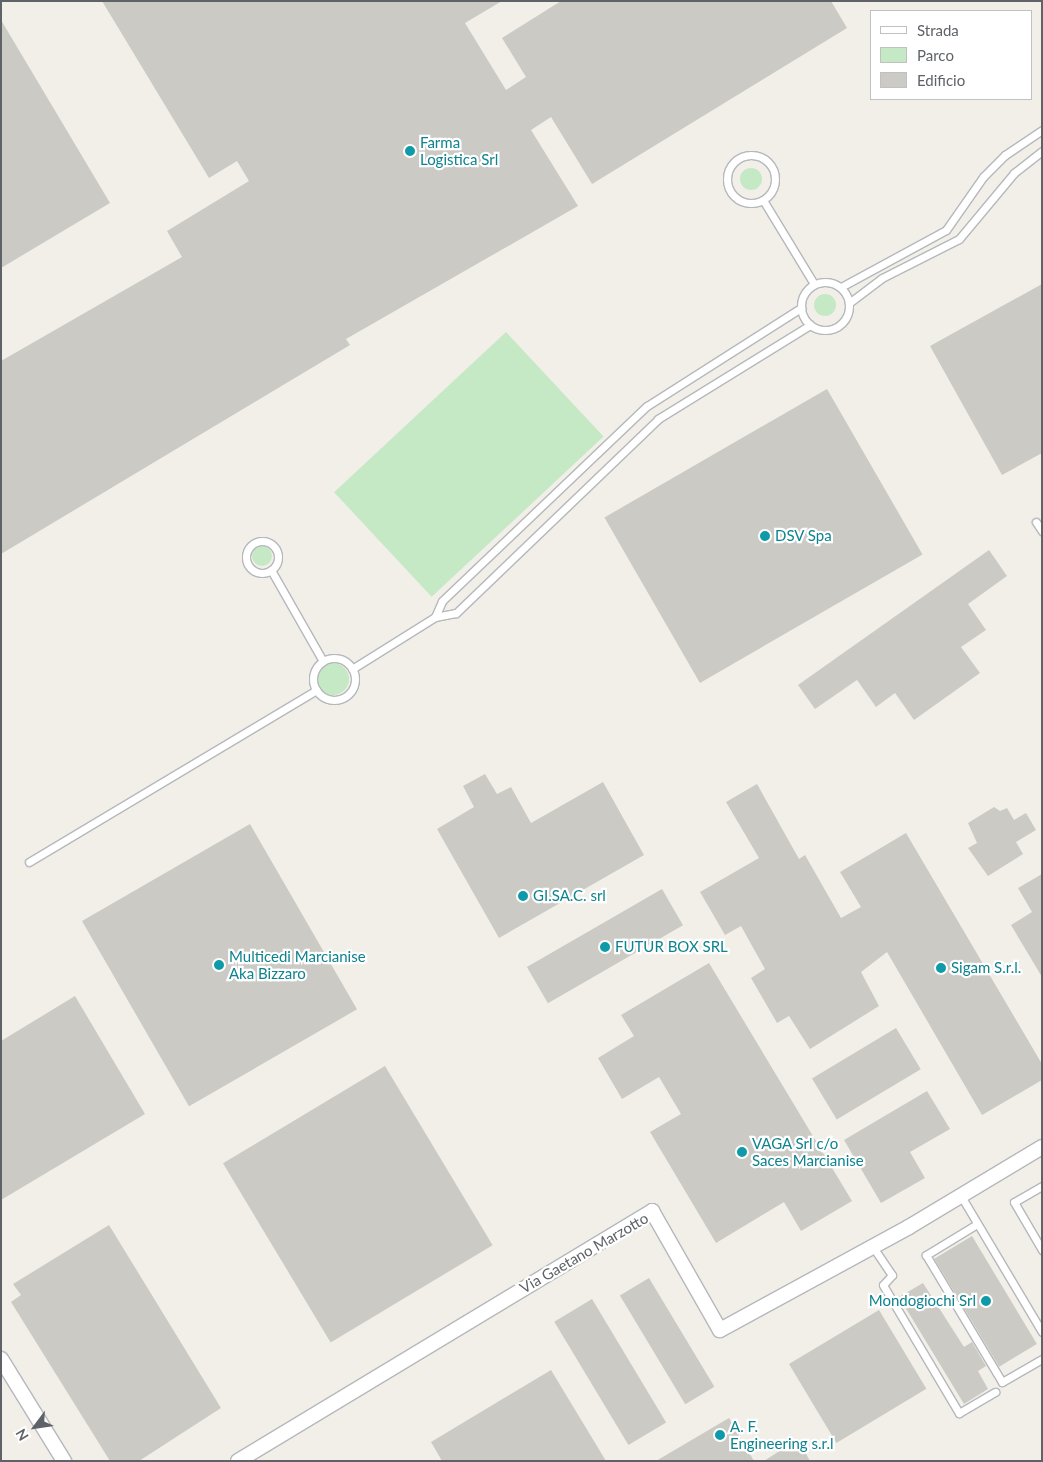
<!DOCTYPE html>
<html>
<head>
<meta charset="utf-8">
<style>
	body { margin:0 }
	#map { position:relative; width:1043px; height:1462px; overflow:hidden; background:#f1efe8; font-family:Lato,sans-serif }
	div>[style] { position:absolute }
	[style*='--x'] { left:calc(var(--x)*1px); top:calc(var(--y)*1px); width:calc(var(--w)*1px); rotate:calc(var(--a)*1deg) }
	.green>* { inset:0; background:#c5e8c5; transform-origin:0 0 }
	.round { border-radius:50% }
	.building>* { inset:0; background:#cccac5; transform-origin:0 0 }
	.roads { filter:drop-shadow(1px 0 #b5b8bc) drop-shadow(-1px 0 #b5b8bc) drop-shadow(0 1px #b5b8bc) drop-shadow(0 -1px #b5b8bc) }
	.service>* { height:7px; margin:-3.5px; padding:0 3.5px; transform-origin:3.5px; border-radius:3.5px; background:#fff }
	.service>.ring { margin:-3.5px; padding:0; box-sizing:content-box; background:none; border:7px solid #fff; border-radius:50% }
	.minor>* { height:14px; margin:-7px; padding:0 7px; transform-origin:7px; border-radius:7px; background:#fff }
	.dots>* { width:14px; height:14px; translate:-50% -50%; box-sizing:border-box; border:2px solid #fff; border-radius:50% }
	span { translate:-50% -50%; white-space:nowrap; text-align:center; line-height:1.15; -webkit-text-stroke:4.5px #fff; paint-order:stroke }
	.culture-label { font-size:15px; color:#0d838f }
	.left { translate:0 -50%; text-align:left }
	.right { translate:-100% -50%; text-align:right }
	.street-label { font-size:15px; color:#5f6368 }
	.frame { position:absolute; inset:0; border:2px solid #5f6368; pointer-events:none }
	.legend { position:absolute; left:870px; top:10px; width:162px; height:90px; box-sizing:border-box; background:#fff; border:1px solid #bfc1c3; margin:0; padding:6px 9px; list-style:none; font-size:15px; color:#5f6368 }
	.legend li { display:flex; align-items:center; gap:10px; height:25px }
	.legend b { width:25px; border:1px solid #bfc1c3 }
	.north { position:absolute; left:10px; top:1402px; width:50px; height:50px; -webkit-text-stroke:4px #fff; paint-order:stroke; rotate:239deg; font-size:14px; font-weight:700; line-height:20px; text-align:center; color:#5f6368 }
	.north::after { content:''; display:block; margin:auto; width:18px; height:22px; background:#5f6368; clip-path:polygon(50% 0,100% 100%,50% 72%,0 100%) }
</style>
</head>
<body>
<div id="map">
	<div class="green">
		<div class="round" style="left:740px;top:168px;width:22px;height:22px"></div>
		<div class="round" style="left:814px;top:294px;width:22px;height:22px"></div>
		<div style="left:506px;top:332px;width:143px;height:235px;rotate:47deg"></div>
		<div class="round" style="left:252px;top:546px;width:20px;height:20px"></div>
		<div class="round" style="left:317px;top:663px;width:32px;height:32px"></div>
	</div>
	<div class="building">
		<div style="clip-path:polygon(102px 1px,502px 1px,465px 23px,506px 90px,526px 77px,502px 38px,561px 1px,831px 1px,847px 28px,592px 184px,551px 117px,531px 130px,578px 206px,346px 339px,350px 345px,1px 554px,1px 361px,182px 257px,167px 231px,249px 181px,237px 161px,209px 178px)"></div>
		<div style="clip-path:polygon(1px 20px,110px 203px,1px 268px)"></div>
		<div style="clip-path:polygon(1042px 284px,1042px 453px,1002px 475px,930px 346px)"></div>
		<div style="left:827px;top:389px;width:191px;height:257px;rotate:60deg"></div>
		<div style="clip-path:polygon(989px 550px,1007px 576px,968px 604px,986px 630px,961px 647px,980px 673px,914px 720px,895px 693px,876px 707px,857px 680px,815px 709px,798px 685px)"></div>
		<div style="clip-path:polygon(485px 774px,497px 794px,511px 787px,531px 823px,603px 782px,644px 855px,499px 938px,437px 829px,474px 807px,463px 786px)"></div>
		<div style="clip-path:polygon(757px 784px,799px 859px,805px 855px,841px 918px,861px 907px,840px 872px,906px 833px,1042px 1064px,1042px 1080px,982px 1115px,887px 952px,861px 972px,879px 1006px,810px 1049px,789px 1016px,777px 1023px,751px 978px,765px 969px,741px 926px,725px 935px,700px 892px,759px 858px,726px 802px)"></div>
		<div style="clip-path:polygon(994px 807px,1000px 811px,1007px 808px,1014px 820px,1026px 813px,1036px 830px,1016px 842px,1023px 854px,988px 876px,968px 848px,977px 843px,968px 823px)"></div>
		<div style="left:250px;top:824px;width:214px;height:194px;rotate:60deg"></div>
		<div style="clip-path:polygon(1042px 874px,1042px 977px,1011px 925px,1032px 912px,1018px 888px)"></div>
		<div style="left:662px;top:889px;width:42px;height:156px;rotate:60deg"></div>
		<div style="clip-path:polygon(709px 963px,852px 1201px,801px 1231px,784px 1202px,716px 1243px,650px 1132px,681px 1114px,659px 1077px,622px 1099px,598px 1058px,634px 1036px,621px 1015px)"></div>
		<div style="clip-path:polygon(75px 996px,145px 1114px,1px 1200px,1px 1041px)"></div>
		<div style="left:896px;top:1028px;width:48px;height:98px;rotate:59deg"></div>
		<div style="left:385px;top:1066px;width:209px;height:189px;rotate:59deg"></div>
		<div style="clip-path:polygon(927px 1091px,950px 1129px,910px 1152px,925px 1178px,881px 1203px,844px 1140px)"></div>
		<div style="clip-path:polygon(109px 1225px,221px 1408px,139px 1461px,110px 1461px,11px 1302px,21px 1295px,13px 1284px)"></div>
		<div style="left:972px;top:1236px;width:126px;height:44px;rotate:59deg"></div>
		<div style="left:649px;top:1278px;width:127px;height:34px;rotate:59deg"></div>
		<div style="clip-path:polygon(923px 1283px,964px 1347px,972px 1342px,986px 1366px,978px 1371px,988px 1389px,964px 1404px,899px 1297px)"></div>
		<div style="left:592px;top:1299px;width:144px;height:44px;rotate:59deg"></div>
		<div style="left:879px;top:1310px;width:92px;height:105px;rotate:59deg"></div>
		<div style="clip-path:polygon(551px 1370px,606px 1461px,442px 1461px,431px 1442px)"></div>
		<div style="clip-path:polygon(729px 1418px,754px 1461px,656px 1461px)"></div>
		<div style="clip-path:polygon(798px 1439px,810px 1461px,764px 1461px)"></div>
	</div>
	<div class="roads">
		<div class="service">
			<div class="ring" style="left:727px;top:155px;width:41px;height:41px"></div>
			<div style="--x:763;--y:200;--w:98;--a:58.7"></div>
			<div class="ring" style="left:801px;top:282px;width:41px;height:41px"></div>
			<div style="--x:841;--y:287;--w:119;--a:-28.5"></div>
			<div style="--x:946;--y:230;--w:65;--a:-55.1"></div>
			<div style="--x:983;--y:177;--w:31;--a:-45"></div>
			<div style="--x:1005;--y:155;--w:45;--a:-34"></div>
			<div style="--x:849;--y:303;--w:41;--a:-37.1"></div>
			<div style="--x:882;--y:278;--w:86;--a:-26.9"></div>
			<div style="--x:959;--y:239;--w:86;--a:-50.2"></div>
			<div style="--x:1014;--y:173;--w:36;--a:-38"></div>
			<div style="--x:1036;--y:522;--w:11;--a:56"></div>
			<div class="ring" style="left:246px;top:541px;width:25px;height:25px"></div>
			<div style="--x:271;--y:570;--w:105;--a:60.3"></div>
			<div style="--x:435;--y:617;--w:17;--a:-66"></div>
			<div style="--x:442;--y:601;--w:283;--a:-43.6"></div>
			<div style="--x:647;--y:406;--w:183;--a:-32.5"></div>
			<div class="ring" style="left:313px;top:658px;width:35px;height:35px"></div>
			<div style="--x:352;--y:669;--w:98;--a:-32.1"></div>
			<div style="--x:435;--y:617;--w:21;--a:-11"></div>
			<div style="--x:456;--y:613;--w:280;--a:-43.8"></div>
			<div style="--x:658;--y:419;--w:179;--a:-31.7"></div>
			<div style="--x:29;--y:862;--w:335;--a:-30.9"></div>
			<div style="--x:1042;--y:1186;--w:32;--a:150"></div>
			<div style="--x:1014;--y:1202;--w:56;--a:59.7"></div>
			<div style="--x:961;--y:1196;--w:158;--a:59.2"></div>
			<div style="--x:977;--y:1224;--w:60;--a:148.7"></div>
			<div style="--x:926;--y:1255;--w:148;--a:59.1"></div>
			<div style="--x:1002;--y:1382;--w:46;--a:-29.9"></div>
			<div style="--x:873;--y:1247;--w:34;--a:56"></div>
			<div style="--x:892;--y:1275;--w:13;--a:132"></div>
			<div style="--x:883;--y:1285;--w:149;--a:59.3"></div>
			<div style="--x:959;--y:1413;--w:42;--a:-30.3"></div>
		</div>
		<div class="minor">
			<div style="--x:1;--y:1359;--w:120;--a:58.3"></div>
			<div style="--x:238;--y:1461;--w:484;--a:-31.1"></div>
			<div style="--x:652;--y:1211;--w:137;--a:60.3"></div>
			<div style="--x:720;--y:1330;--w:215;--a:-28.6"></div>
			<div style="--x:909;--y:1227;--w:155;--a:-31"></div>
		</div>
	</div>
	<div class="dots">
		<div style="left:410px;top:151px;background:#0f9aa8"></div>
		<div style="left:765px;top:536px;background:#0f9aa8"></div>
		<div style="left:523px;top:896px;background:#0f9aa8"></div>
		<div style="left:605px;top:947px;background:#0f9aa8"></div>
		<div style="left:219px;top:965px;background:#0f9aa8"></div>
		<div style="left:941px;top:968px;background:#0f9aa8"></div>
		<div style="left:742px;top:1152px;background:#0f9aa8"></div>
		<div style="left:986px;top:1301px;background:#0f9aa8"></div>
		<div style="left:720px;top:1435px;background:#0f9aa8"></div>
	</div>
	<div class="culture-label">
		<span class="left" style="left:420px;top:151px">Farma<br>Logistica Srl</span>
		<span class="left" style="left:775px;top:536px">DSV Spa</span>
		<span class="left" style="left:533px;top:896px">GI.SA.C. srl</span>
		<span class="left" style="left:615px;top:947px">FUTUR BOX SRL</span>
		<span class="left" style="left:229px;top:965px">Multicedi Marcianise<br>Aka Bizzaro</span>
		<span class="left" style="left:951px;top:968px">Sigam S.r.l.</span>
		<span class="left" style="left:752px;top:1152px">VAGA Srl c/o<br>Saces Marcianise</span>
		<span class="right" style="left:976px;top:1301px">Mondogiochi Srl</span>
		<span class="left" style="left:730px;top:1435px">A. F.<br>Engineering s.r.l</span>
	</div>
	<div class="street-label">
		<span style="left:584px;top:1253px;rotate:-30deg">Via Gaetano Marzotto</span>
	</div>
	<div class="frame"></div>
	<ul class="legend">
	<li><b style="height:6px;background:#fff"></b>Strada</li>
	<li><b style="height:14px;background:#c5e8c5"></b>Parco</li>
	<li><b style="height:14px;background:#cccac5"></b>Edificio</li>
	</ul>
	<div class="north">N</div>
</div>
</body>
</html>
